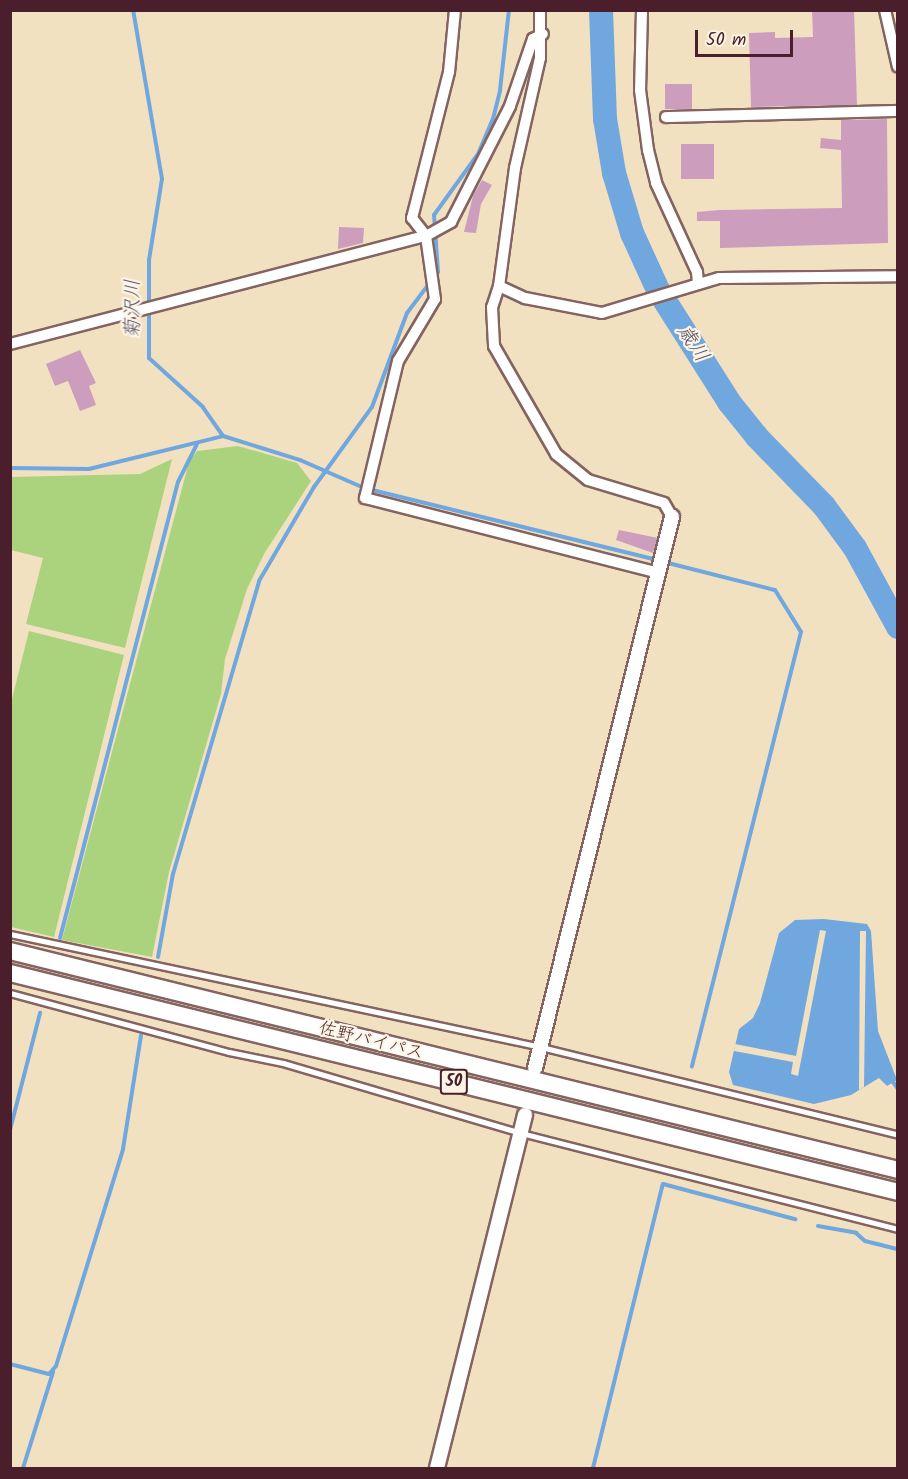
<!DOCTYPE html>
<html>
<head>
<meta charset="utf-8">
<style>
	body { margin:0 }
	#map { position:relative; width:908px; height:1479px; overflow:hidden; background:#f1e1c1; font-family:Kalam,"Klee One",sans-serif }
	div>[style] { position:absolute }
	[style*='--x'] { left:calc(var(--x)*1px); top:calc(var(--y)*1px); width:calc(var(--w)*1px); rotate:calc(var(--a)*1deg) }
	.green>* { inset:0; background:#abd27d }
	.water>* { inset:0; background:#71a7df }
	.pier>* { inset:0; background:#f1e1c1 }
	.stream>* { height:4px; margin:-2px; padding:0 2px; transform-origin:2px; border-radius:2px; background:#71a7df }
	.river>* { height:24px; margin:-12px; padding:0 12px; transform-origin:12px; border-radius:12px; background:#71a7df }
	.building>* { inset:0; background:#cc9dbc; transform-origin:0 0 }
	.roads { filter:drop-shadow(2px 0 #846360) drop-shadow(-2px 0 #846360) drop-shadow(0 2px #846360) drop-shadow(0 -2px #846360) }
	.service>* { height:5px; margin:-2.5px; padding:0 2.5px; transform-origin:2.5px; border-radius:2.5px; background:#fff }
	.minor>* { height:10px; margin:-5px; padding:0 5px; transform-origin:5px; border-radius:5px; background:#fff }
	.tertiary>* { height:14px; margin:-7px; padding:0 7px; transform-origin:7px; border-radius:7px; background:#fff }
	.trunk>* { height:16px; margin:-8px; padding:0 8px; transform-origin:8px; border-radius:8px; background:#fff }
	span { translate:-50% -50%; white-space:nowrap; text-align:center; line-height:1.15; -webkit-text-stroke:4.5px #fcf5e5; paint-order:stroke }
	.shield-label span { padding:2px 4px; background:#fcf5e5; border:2px solid; border-radius:4px; -webkit-text-stroke-width:0 }
	.shield-label { font-size:16px; color:#4a1f2b; font-weight:700 }
	.street-label { font-size:18px; color:#4a1f2b }
	.water-label { font-size:20px; color:#584f6a; font-style:italic }
	.frame { position:absolute; inset:0; border:12px solid #4a1f2b; pointer-events:none }
	.scale { position:absolute; left:695px; top:30px; width:98px; height:27px; box-sizing:border-box; border:3px solid #4a1f2b; border-top:0; padding-left:8px; font-size:18px; line-height:21px; white-space:nowrap; color:#4a1f2b; -webkit-text-stroke:4px #fcf5e5; paint-order:stroke }
</style>
</head>
<body>
<div id="map">
	<div class="green">
		<div style="clip-path:polygon(238px 446px,297px 463px,311px 481px,264px 554px,247px 589px,225px 659px,221px 694px,169px 872px,152px 957px,62px 940px,189px 462px,197px 451px)"></div>
		<div style="clip-path:polygon(172px 459px,125px 648px,26px 624px,43px 558px,11px 550px,11px 477px,140px 474px)"></div>
		<div style="clip-path:polygon(29px 631px,124px 655px,54px 937px,11px 927px,11px 703px)"></div>
	</div>
	<div class="water">
		<div style="clip-path:polygon(824px 919px,867px 924px,871px 931px,878px 1031px,897px 1080px,887px 1086px,879px 1078px,851px 1095px,814px 1104px,733px 1085px,729px 1072px,739px 1029px,753px 1018px,760px 1003px,779px 933px,795px 920px)"></div>
	</div>
	<div class="pier">
		<div style="clip-path:polygon(820px 930px,826px 931px,798px 1076px,791px 1074px,793px 1062px,734px 1051px,735px 1044px,796px 1056px)"></div>
		<div style="clip-path:polygon(860px 931px,866px 931px,864px 1087px,859px 1090px)"></div>
	</div>
	<div class="stream">
		<div style="--x:435;--y:276;--w:5;--a:-53"></div>
		<div style="--x:438;--y:272;--w:57;--a:-94"></div>
		<div style="--x:434;--y:215;--w:75;--a:-54.2"></div>
		<div style="--x:478;--y:154;--w:38;--a:-67"></div>
		<div style="--x:493;--y:119;--w:30;--a:-76"></div>
		<div style="--x:500;--y:90;--w:81;--a:-83.6"></div>
		<div style="--x:223;--y:436;--w:81;--a:17.3"></div>
		<div style="--x:300;--y:460;--w:70;--a:23.6"></div>
		<div style="--x:364;--y:488;--w:302;--a:13.8"></div>
		<div style="--x:10;--y:468;--w:79;--a:0.7"></div>
		<div style="--x:89;--y:469;--w:138;--a:-13.8"></div>
		<div style="--x:223;--y:436;--w:35;--a:-125"></div>
		<div style="--x:203;--y:407;--w:73;--a:-137.8"></div>
		<div style="--x:149;--y:358;--w:98;--a:-90"></div>
		<div style="--x:149;--y:260;--w:82;--a:-80.9"></div>
		<div style="--x:162;--y:179;--w:171;--a:-99.7"></div>
		<div style="--x:664;--y:562;--w:114;--a:14.2"></div>
		<div style="--x:775;--y:590;--w:49;--a:58.2"></div>
		<div style="--x:801;--y:632;--w:448;--a:104.1"></div>
		<div style="--x:60;--y:938;--w:471;--a:-75.5"></div>
		<div style="--x:178;--y:482;--w:42;--a:-63.4"></div>
		<div style="--x:158;--y:957;--w:84;--a:-79.8"></div>
		<div style="--x:173;--y:874;--w:305;--a:-73.6"></div>
		<div style="--x:259;--y:581;--w:109;--a:-59.7"></div>
		<div style="--x:314;--y:487;--w:99;--a:-54.1"></div>
		<div style="--x:372;--y:407;--w:100;--a:-69.6"></div>
		<div style="--x:407;--y:313;--w:39;--a:-53"></div>
		<div style="--x:893;--y:1082;--w:9;--a:54"></div>
		<div style="--x:10;--y:1130;--w:121;--a:-75.6"></div>
		<div style="--x:818;--y:1226;--w:39;--a:10"></div>
		<div style="--x:856;--y:1233;--w:12;--a:42"></div>
		<div style="--x:865;--y:1241;--w:34;--a:14"></div>
		<div style="--x:10;--y:1364;--w:40;--a:14.4"></div>
		<div style="--x:49;--y:1374;--w:11;--a:-49"></div>
		<div style="--x:56;--y:1366;--w:227;--a:-72.8"></div>
		<div style="--x:123;--y:1149;--w:115;--a:-81"></div>
		<div style="--x:23;--y:1468;--w:101;--a:-72.6"></div>
		<div style="--x:593;--y:1468;--w:292;--a:-76.2"></div>
		<div style="--x:663;--y:1184;--w:137;--a:14.9"></div>
	</div>
	<div class="river">
		<div style="--x:601;--y:10;--w:109;--a:87.9"></div>
		<div style="--x:605;--y:119;--w:55;--a:80.5"></div>
		<div style="--x:614;--y:173;--w:63;--a:73.3"></div>
		<div style="--x:632;--y:233;--w:63;--a:65.5"></div>
		<div style="--x:658;--y:290;--w:133;--a:57.6"></div>
		<div style="--x:729;--y:402;--w:45;--a:51.3"></div>
		<div style="--x:757;--y:437;--w:96;--a:45.8"></div>
		<div style="--x:824;--y:506;--w:52;--a:53.6"></div>
		<div style="--x:855;--y:548;--w:90;--a:61.4"></div>
	</div>
	<div class="building">
		<div style="clip-path:polygon(812px 10px,854px 10px,857px 105px,751px 107px,749px 33px,775px 32px,775px 38px,813px 37px)"></div>
		<div style="left:665px;top:84px;width:27px;height:25px"></div>
		<div style="clip-path:polygon(887px 119px,888px 243px,720px 248px,720px 221px,697px 221px,697px 212px,720px 210px,842px 208px,841px 150px,820px 148px,821px 138px,841px 140px,841px 120px)"></div>
		<div style="left:681px;top:144px;width:33px;height:35px"></div>
		<div style="clip-path:polygon(482px 180px,492px 185px,481px 204px,476px 233px,464px 232px,473px 196px)"></div>
		<div style="clip-path:polygon(339px 227px,364px 228px,363px 243px,338px 249px)"></div>
		<div style="clip-path:polygon(80px 350px,96px 383px,89px 386px,96px 405px,80px 411px,68px 381px,55px 386px,46px 364px)"></div>
		<div style="clip-path:polygon(619px 530px,658px 538px,653px 553px,616px 540px)"></div>
	</div>
	<div class="roads">
		<div class="service">
			<div style="--x:10;--y:934;--w:543;--a:12.01"></div>
			<div style="--x:541;--y:1047;--w:368;--a:13.8"></div>
			<div style="--x:10;--y:993;--w:227;--a:15.1"></div>
			<div style="--x:229;--y:1052;--w:55;--a:11.5"></div>
			<div style="--x:283;--y:1063;--w:248;--a:16.4"></div>
			<div style="--x:521;--y:1133;--w:389;--a:14.3"></div>
		</div>
		<div class="minor">
			<div style="--x:455;--y:10;--w:62;--a:95.5"></div>
			<div style="--x:449;--y:72;--w:151;--a:104.2"></div>
			<div style="--x:412;--y:218;--w:23;--a:52"></div>
			<div style="--x:426;--y:236;--w:29;--a:-29"></div>
			<div style="--x:451;--y:222;--w:130;--a:-63"></div>
			<div style="--x:510;--y:106;--w:71;--a:-71.1"></div>
			<div style="--x:533;--y:39;--w:11;--a:-27"></div>
			<div style="--x:540;--y:10;--w:48;--a:90"></div>
			<div style="--x:540;--y:58;--w:113;--a:102.8"></div>
			<div style="--x:515;--y:168;--w:119;--a:97.7"></div>
			<div style="--x:499;--y:286;--w:29;--a:25"></div>
			<div style="--x:525;--y:298;--w:78;--a:11"></div>
			<div style="--x:602;--y:313;--w:122;--a:-16.7"></div>
			<div style="--x:719;--y:278;--w:179;--a:-0.6"></div>
			<div style="--x:642;--y:10;--w:80;--a:91.4"></div>
			<div style="--x:640;--y:90;--w:61;--a:82.4"></div>
			<div style="--x:648;--y:150;--w:34;--a:76"></div>
			<div style="--x:656;--y:183;--w:98;--a:65.3"></div>
			<div style="--x:697;--y:272;--w:12;--a:85"></div>
			<div style="--x:885;--y:10;--w:58;--a:77.2"></div>
			<div style="--x:666;--y:117;--w:232;--a:-1.5"></div>
			<div style="--x:499;--y:286;--w:22;--a:108"></div>
			<div style="--x:492;--y:307;--w:39;--a:87"></div>
			<div style="--x:494;--y:346;--w:125;--a:60.1"></div>
			<div style="--x:556;--y:454;--w:41;--a:39.1"></div>
			<div style="--x:588;--y:480;--w:79;--a:16.8"></div>
			<div style="--x:664;--y:503;--w:16;--a:60"></div>
			<div style="--x:10;--y:344;--w:430;--a:-14.6"></div>
			<div style="--x:426;--y:236;--w:64;--a:81.9"></div>
			<div style="--x:435;--y:299;--w:72;--a:120.8"></div>
			<div style="--x:398;--y:361;--w:141;--a:103.5"></div>
			<div style="--x:365;--y:498;--w:303;--a:14.3"></div>
		</div>
		<div class="tertiary">
			<div style="--x:535;--y:1068;--w:568;--a:-76.04"></div>
			<div style="--x:437;--y:1468;--w:364;--a:-76"></div>
		</div>
		<div class="trunk">
			<div style="--x:10;--y:951;--w:915;--a:13.85"></div>
			<div style="--x:10;--y:973;--w:915;--a:13.85"></div>
		</div>
	</div>
	<div class="shield-label">
		<span style="left:454px;top:1082px">50</span>
	</div>
	<div class="street-label">
		<span style="left:371px;top:1042px;rotate:14deg">佐野バイパス</span>
	</div>
	<div class="water-label">
		<span style="left:134px;top:309px;rotate:-90deg">菊沢川</span>
		<span style="left:692px;top:344px;rotate:57deg">歳川</span>
	</div>
	<div class="frame"></div>
	<div class="scale">50 m</div>
</div>
</body>
</html>
